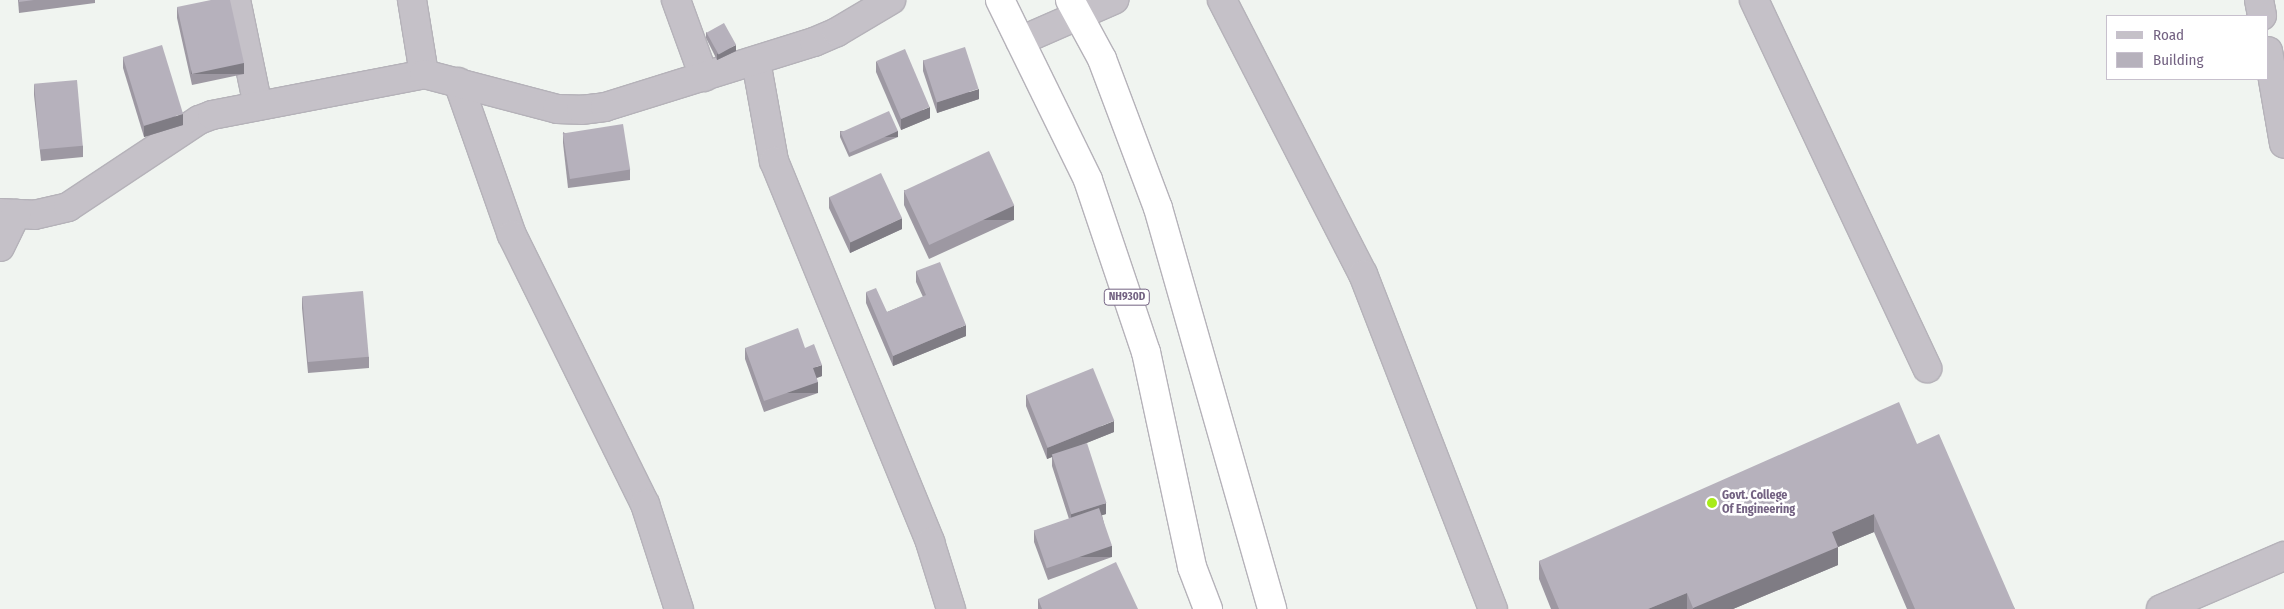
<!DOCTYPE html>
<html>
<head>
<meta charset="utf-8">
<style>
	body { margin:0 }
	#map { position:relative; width:2284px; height:609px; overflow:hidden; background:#f0f4f0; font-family:"Fira Sans Condensed",sans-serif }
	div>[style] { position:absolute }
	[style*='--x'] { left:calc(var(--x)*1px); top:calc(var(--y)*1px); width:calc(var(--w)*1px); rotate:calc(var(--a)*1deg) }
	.roads { filter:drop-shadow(1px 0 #b5b2b9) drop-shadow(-1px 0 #b5b2b9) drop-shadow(0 1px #b5b2b9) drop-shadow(0 -1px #b5b2b9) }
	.minor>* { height:28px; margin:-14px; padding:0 14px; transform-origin:14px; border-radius:14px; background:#c5c1c8 }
	.highway>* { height:28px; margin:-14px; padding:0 14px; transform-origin:14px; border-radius:14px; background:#fff }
	.wall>* { inset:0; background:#9d98a2 }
	.shaded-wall>* { inset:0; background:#7f7c84; transform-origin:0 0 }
	.building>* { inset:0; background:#b6b1bc; transform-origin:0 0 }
	.dots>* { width:14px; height:14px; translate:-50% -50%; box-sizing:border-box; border:2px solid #fff; border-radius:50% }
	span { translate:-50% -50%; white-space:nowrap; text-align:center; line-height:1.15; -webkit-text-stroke:5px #fff; paint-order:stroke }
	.shield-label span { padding:1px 4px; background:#fff; border:1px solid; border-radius:4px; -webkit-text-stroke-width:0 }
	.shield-label { font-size:11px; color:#736282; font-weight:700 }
	.poi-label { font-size:12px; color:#736282; font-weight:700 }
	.left { translate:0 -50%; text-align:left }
	.legend { position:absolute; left:2106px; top:15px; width:162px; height:65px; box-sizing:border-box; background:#fff; border:1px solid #c7c0cd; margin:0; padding:6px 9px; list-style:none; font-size:15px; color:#736282 }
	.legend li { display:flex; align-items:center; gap:10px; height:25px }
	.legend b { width:25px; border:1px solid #c7c0cd }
</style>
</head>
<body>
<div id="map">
	<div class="roads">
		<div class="minor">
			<div style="--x:236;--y:0;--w:108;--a:78.3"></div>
			<div style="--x:412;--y:0;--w:75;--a:80.8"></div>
			<div style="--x:676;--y:0;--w:82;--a:70"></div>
			<div style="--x:1222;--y:0;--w:308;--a:62.8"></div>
			<div style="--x:1363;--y:274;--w:359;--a:68.8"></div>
			<div style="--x:1754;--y:0;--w:407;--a:64.8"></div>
			<div style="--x:2259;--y:0;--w:16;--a:79"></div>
			<div style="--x:1020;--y:41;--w:103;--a:-23.6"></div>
			<div style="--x:2268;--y:51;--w:94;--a:80.2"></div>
			<div style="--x:756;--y:61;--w:102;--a:79.8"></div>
			<div style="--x:774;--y:161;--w:412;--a:67.7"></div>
			<div style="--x:930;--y:542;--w:70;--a:72.6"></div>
			<div style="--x:458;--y:82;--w:162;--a:70.6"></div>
			<div style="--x:512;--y:235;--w:300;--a:63.7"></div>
			<div style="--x:645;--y:504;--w:110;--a:72.1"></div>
			<div style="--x:0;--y:213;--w:34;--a:3"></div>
			<div style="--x:34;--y:215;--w:35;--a:-13"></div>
			<div style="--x:68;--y:207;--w:157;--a:-33.6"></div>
			<div style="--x:199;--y:120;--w:14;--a:-21"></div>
			<div style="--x:212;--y:115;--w:216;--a:-10.9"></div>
			<div style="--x:424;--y:74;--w:138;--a:14.7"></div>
			<div style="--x:557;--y:109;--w:24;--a:2"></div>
			<div style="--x:581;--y:110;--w:24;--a:-7"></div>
			<div style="--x:605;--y:107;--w:219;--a:-17.3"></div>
			<div style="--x:814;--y:42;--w:25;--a:-23"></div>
			<div style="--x:837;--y:32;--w:63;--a:-30.7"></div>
			<div style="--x:0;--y:247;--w:37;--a:-64"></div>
			<div style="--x:2161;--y:609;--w:134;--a:-23.3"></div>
		</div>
		<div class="highway">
			<div style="--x:1000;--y:0;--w:200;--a:63.9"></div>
			<div style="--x:1088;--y:180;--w:182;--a:71.4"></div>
			<div style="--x:1146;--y:352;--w:220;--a:77.9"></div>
			<div style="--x:1192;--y:567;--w:45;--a:69.1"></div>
			<div style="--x:1070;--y:0;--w:67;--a:61.5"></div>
			<div style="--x:1102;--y:59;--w:159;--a:69.4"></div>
			<div style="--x:1158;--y:208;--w:417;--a:74.1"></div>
		</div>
	</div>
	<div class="wall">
		<div style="clip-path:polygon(18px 0,95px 0,95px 3px,19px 13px)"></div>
		<div style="clip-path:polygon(177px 7px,244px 74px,192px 85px,177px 18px)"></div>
		<div style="clip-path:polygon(706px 32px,736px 51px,717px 60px,706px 38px)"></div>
		<div style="clip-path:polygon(123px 57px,183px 125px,144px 137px,123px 68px)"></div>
		<div style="clip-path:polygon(923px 60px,979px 99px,937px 113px,923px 71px)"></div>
		<div style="clip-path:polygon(876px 61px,930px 118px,901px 130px,876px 72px)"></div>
		<div style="clip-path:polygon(34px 84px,83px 146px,83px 157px,41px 161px,34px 95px)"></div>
		<div style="clip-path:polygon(840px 131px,898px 137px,849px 157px,840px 137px)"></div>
		<div style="clip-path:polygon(563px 132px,630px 169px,630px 180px,568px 188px,563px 143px)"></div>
		<div style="clip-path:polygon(904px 190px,1014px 220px,929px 259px,904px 205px)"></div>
		<div style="clip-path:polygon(829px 197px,902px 229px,850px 253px,829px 208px)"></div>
		<div style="clip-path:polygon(916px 271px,966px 336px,893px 366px,866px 303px,866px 292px,887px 312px,923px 297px,916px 282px)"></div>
		<div style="clip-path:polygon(302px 297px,369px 357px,369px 368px,308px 373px,302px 308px)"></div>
		<div style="clip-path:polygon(745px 348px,805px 348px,822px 376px,817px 378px,818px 393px,764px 412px,745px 359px)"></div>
		<div style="clip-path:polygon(1026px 395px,1114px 432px,1086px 443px,1106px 514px,1102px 515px,1112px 557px,1048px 580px,1034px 542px,1034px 531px,1069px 519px,1052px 466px,1052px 457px,1047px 459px,1026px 406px)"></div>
		<div style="clip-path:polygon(1917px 444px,2015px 609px,1907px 609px,1874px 532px,1838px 547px,1838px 565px,1733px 609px,1551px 609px,1539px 579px,1539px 561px)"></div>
		<div style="clip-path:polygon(1038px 599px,1138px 609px,1038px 609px)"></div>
	</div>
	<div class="shaded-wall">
		<div style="clip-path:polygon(736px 45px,736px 51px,717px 60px,717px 54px)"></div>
		<div style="left:244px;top:63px;width:11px;height:53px;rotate:90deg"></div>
		<div style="clip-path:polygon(979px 89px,979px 99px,937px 113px,937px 102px)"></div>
		<div style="clip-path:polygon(930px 107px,930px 118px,901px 130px,901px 119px)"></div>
		<div style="clip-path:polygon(183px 114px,183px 125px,144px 137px,144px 126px)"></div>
		<div style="left:898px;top:131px;width:6px;height:53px;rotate:90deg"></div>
		<div style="left:1014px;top:205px;width:15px;height:94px;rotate:90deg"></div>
		<div style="clip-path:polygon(902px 218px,902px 229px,850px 253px,850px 242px)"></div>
		<div style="clip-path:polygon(966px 325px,966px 336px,893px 366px,893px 356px)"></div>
		<div style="clip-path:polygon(822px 365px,822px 376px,813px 379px,813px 368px)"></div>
		<div style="left:818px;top:382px;width:11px;height:57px;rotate:90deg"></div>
		<div style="clip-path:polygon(1114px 421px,1114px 432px,1052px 457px,1052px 455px,1052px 457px,1047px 459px,1047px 448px)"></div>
		<div style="clip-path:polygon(1106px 503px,1106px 514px,1071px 525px,1071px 514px)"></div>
		<div style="clip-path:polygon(1874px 514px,1874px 532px,1838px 547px,1838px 565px,1733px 609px,1693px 609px,1693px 608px,1832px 532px)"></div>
		<div style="left:1112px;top:546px;width:11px;height:68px;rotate:90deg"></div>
		<div style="clip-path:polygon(1687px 593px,1687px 609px,1648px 609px)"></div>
	</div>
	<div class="building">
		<div style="clip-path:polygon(19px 0,34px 0,19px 2px)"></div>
		<div style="clip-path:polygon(211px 0,230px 0,244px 63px,192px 74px,177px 7px)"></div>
		<div style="left:724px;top:23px;width:25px;height:20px;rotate:61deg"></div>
		<div style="left:162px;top:45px;width:72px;height:41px;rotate:73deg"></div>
		<div style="left:965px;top:47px;width:44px;height:44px;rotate:72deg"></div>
		<div style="left:905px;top:49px;width:63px;height:31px;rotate:67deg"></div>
		<div style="left:77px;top:80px;width:66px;height:43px;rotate:85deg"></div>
		<div style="left:889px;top:111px;width:22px;height:53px;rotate:66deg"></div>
		<div style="left:623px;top:124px;width:46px;height:61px;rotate:81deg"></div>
		<div style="left:989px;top:151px;width:60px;height:94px;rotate:65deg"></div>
		<div style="left:881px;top:173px;width:50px;height:57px;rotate:65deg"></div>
		<div style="clip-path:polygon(940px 262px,966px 325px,893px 356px,866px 292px,876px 288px,887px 312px,926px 295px,916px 271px)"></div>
		<div style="left:363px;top:291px;width:66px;height:61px;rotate:85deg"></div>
		<div style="clip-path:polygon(798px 328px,805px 348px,814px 344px,822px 365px,813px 368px,818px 382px,764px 401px,745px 348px)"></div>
		<div style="left:1093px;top:368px;width:57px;height:72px;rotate:68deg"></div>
		<div style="clip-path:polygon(1899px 402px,1917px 444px,1939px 434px,2015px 609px,1915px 609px,1874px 514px,1832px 532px,1838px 547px,1693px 608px,1687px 593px,1648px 609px,1559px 609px,1539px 561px)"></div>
		<div style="left:1087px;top:443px;width:63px;height:37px;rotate:72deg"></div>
		<div style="left:1099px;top:508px;width:40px;height:69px;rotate:71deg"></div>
		<div style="clip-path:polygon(1116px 562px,1138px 609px,1042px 609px,1038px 599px)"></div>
	</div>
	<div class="dots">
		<div style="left:1712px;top:503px;background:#a8eb19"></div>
	</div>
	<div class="shield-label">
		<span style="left:1127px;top:297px">NH930D</span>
	</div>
	<div class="poi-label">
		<span class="left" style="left:1722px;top:503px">Govt. College<br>Of Engineering</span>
	</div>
	<ul class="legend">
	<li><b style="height:6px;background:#c5c1c8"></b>Road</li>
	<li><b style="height:14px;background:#b6b1bc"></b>Building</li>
	</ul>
</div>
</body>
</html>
